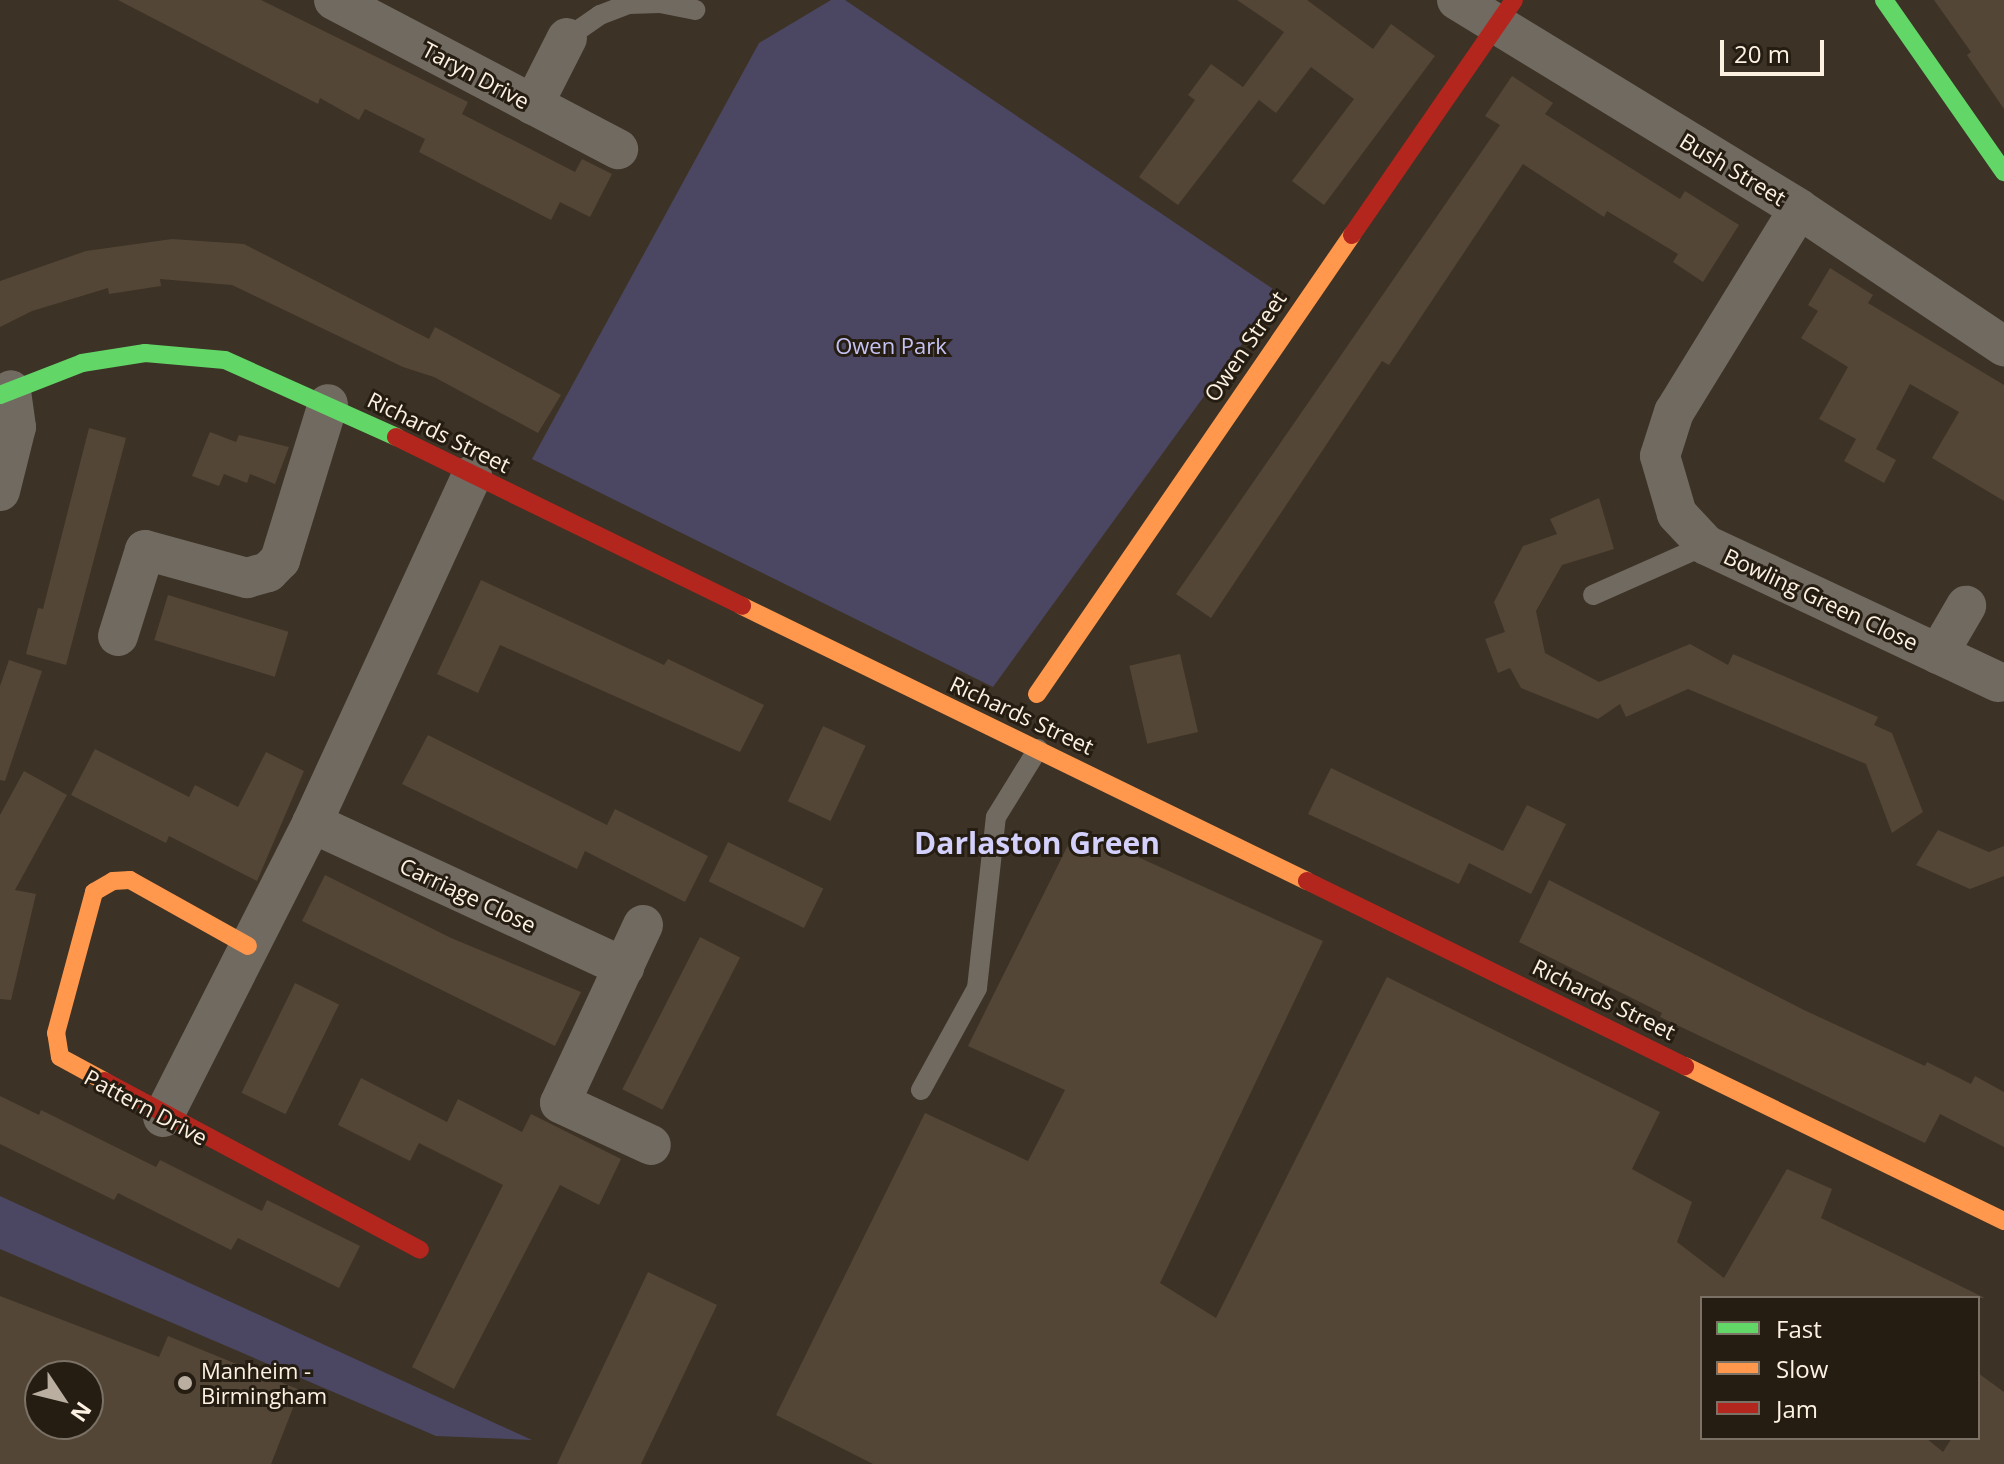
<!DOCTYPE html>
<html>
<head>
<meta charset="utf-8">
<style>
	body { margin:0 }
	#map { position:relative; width:2004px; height:1464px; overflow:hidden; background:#3c3225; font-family:"Open Sans",sans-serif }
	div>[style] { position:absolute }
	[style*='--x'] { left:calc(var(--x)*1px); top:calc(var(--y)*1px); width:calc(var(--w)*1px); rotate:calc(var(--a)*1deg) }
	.green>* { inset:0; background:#4b4762 }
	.building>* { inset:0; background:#534636; transform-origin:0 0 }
	.lane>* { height:20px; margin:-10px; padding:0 10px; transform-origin:10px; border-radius:10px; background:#716a61 }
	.street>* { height:40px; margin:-20px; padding:0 20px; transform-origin:20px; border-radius:20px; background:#716a61 }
	.fast>* { height:18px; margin:-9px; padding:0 9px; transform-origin:9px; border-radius:9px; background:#63d668 }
	.slow>* { height:18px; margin:-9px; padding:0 9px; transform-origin:9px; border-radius:9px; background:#ff974d }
	.jam>* { height:18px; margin:-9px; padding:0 9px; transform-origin:9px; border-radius:9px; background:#b3261e }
	.dots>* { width:22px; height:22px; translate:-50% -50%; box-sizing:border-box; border:4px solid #251d12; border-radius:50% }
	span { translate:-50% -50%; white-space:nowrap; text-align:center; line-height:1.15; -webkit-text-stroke:6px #251d12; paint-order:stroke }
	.street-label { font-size:22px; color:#fdf1e2 }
	.park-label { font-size:22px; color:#c5c2f5 }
	.poi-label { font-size:22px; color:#fdf1e2 }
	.left { translate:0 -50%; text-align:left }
	.district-label { font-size:30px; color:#d3d1fc; font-weight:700 }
	.legend { position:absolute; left:1700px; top:1296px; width:280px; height:144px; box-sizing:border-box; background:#251d12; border:2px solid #7b7265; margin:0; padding:10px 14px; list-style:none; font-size:24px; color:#fdf1e2 }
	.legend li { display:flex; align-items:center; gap:16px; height:40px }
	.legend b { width:40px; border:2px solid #7b7265 }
	.north { position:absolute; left:24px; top:1360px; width:80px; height:80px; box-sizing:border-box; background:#251d12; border:2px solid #7b7265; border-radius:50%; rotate:125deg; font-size:22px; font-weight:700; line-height:32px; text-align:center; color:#fdf1e2 }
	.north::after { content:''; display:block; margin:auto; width:28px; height:36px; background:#b9aea0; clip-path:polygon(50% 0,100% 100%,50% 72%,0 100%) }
	.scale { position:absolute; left:1720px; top:40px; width:104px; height:36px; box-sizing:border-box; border:4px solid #fdf1e2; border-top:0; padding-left:10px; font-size:24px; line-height:28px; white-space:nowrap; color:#fdf1e2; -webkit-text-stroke:6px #251d12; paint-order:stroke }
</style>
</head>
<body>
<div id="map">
	<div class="green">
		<div style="clip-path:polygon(831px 0,845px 0,1279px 293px,993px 687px,532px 459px,759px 43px)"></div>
		<div style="clip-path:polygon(0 1196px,532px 1440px,436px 1436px,0 1249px)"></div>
	</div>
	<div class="building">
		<div style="clip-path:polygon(118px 0,261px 0,468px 102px,462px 114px,575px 172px,582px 159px,612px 174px,590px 217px,560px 202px,551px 220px,419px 152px,425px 139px,365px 109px,359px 120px,320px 98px,318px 104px)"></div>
		<div style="clip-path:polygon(1237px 0,1307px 0,1373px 49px,1391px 24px,1435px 56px,1324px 205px,1292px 181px,1354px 99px,1311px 67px,1276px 113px,1250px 93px,1259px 100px,1178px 205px,1139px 177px,1195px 100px,1188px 95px,1211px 64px,1243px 87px,1284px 32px)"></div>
		<div style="clip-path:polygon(1934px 0,2004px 0,2004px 109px,1967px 55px,1971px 52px)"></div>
		<div style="clip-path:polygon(1512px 76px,1553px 103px,1545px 114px,1680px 199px,1685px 191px,1739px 225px,1703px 282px,1673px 262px,1678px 254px,1607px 211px,1604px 217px,1523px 164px,1389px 365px,1382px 361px,1211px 618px,1176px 594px,1500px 125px,1485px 116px)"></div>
		<div style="clip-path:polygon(172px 239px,244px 244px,429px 339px,435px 327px,561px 395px,538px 433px,434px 377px,403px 367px,232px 285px,160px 279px,161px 286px,109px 294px,108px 288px,32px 311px,0 327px,0 281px,86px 251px)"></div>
		<div style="clip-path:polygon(1830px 268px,1873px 295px,1868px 303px,2004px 385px,2004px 501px,1932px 458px,1959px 412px,1910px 384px,1876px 449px,1896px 460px,1884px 483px,1844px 461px,1856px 439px,1819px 419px,1848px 367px,1801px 338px,1818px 311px,1808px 305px)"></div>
		<div style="clip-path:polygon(89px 428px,126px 438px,66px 665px,26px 654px,38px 608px,43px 609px)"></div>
		<div style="clip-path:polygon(210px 432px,236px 442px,239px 435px,289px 447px,275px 484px,250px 474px,247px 483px,224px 474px,219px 486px,192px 476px)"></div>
		<div style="clip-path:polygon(1599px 498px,1614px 549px,1562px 565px,1536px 611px,1545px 653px,1599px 682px,1690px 644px,1728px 665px,1733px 654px,1878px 717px,1874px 725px,1892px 733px,1923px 812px,1892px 833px,1866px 764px,1688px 689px,1626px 717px,1620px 704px,1598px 719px,1521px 688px,1510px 668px,1498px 673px,1485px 639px,1505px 632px,1494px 602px,1523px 546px,1557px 534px,1550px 519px)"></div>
		<div style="clip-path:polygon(481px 580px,664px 665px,668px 659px,764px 705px,740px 752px,500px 645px,478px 693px,437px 674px)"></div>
		<div style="left:168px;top:595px;width:126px;height:47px;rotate:17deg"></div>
		<div style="left:1180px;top:654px;width:80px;height:52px;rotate:77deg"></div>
		<div style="clip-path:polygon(9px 660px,42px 671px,5px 781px,0 780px,0 686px)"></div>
		<div style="left:823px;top:726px;width:47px;height:83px;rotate:25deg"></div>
		<div style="clip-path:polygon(428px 735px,607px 825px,615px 809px,708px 856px,685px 902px,585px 851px,577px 869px,402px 784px)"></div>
		<div style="clip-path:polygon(95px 749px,189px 797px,195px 785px,238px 807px,266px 752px,304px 771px,257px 881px,169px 836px,166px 843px,71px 795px)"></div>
		<div style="clip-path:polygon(1331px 768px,1503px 851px,1527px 805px,1566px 824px,1531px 894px,1469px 863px,1459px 884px,1308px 814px)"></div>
		<div style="clip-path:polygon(24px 771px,67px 795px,15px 890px,36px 894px,11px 1000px,0 999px,0 815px)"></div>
		<div style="clip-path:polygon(1076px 829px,1323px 941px,1160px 1283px,1216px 1318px,1387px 977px,1660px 1112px,1632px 1169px,1692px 1202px,1677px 1242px,1724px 1278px,1787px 1169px,1832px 1189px,1821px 1218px,1985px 1298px,1702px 1298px,1702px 1438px,1926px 1438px,1943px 1452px,1952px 1438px,1978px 1438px,1978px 1373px,2004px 1392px,2004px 1464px,873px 1464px,776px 1415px,925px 1113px,1028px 1161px,1065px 1090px,968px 1046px)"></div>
		<div style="clip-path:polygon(1938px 830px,1989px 852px,2004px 846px,2004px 876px,1970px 889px,1916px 865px)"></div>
		<div style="left:728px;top:842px;width:106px;height:44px;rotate:26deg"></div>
		<div style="clip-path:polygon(325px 875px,451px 938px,581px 992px,555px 1046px,302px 921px)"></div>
		<div style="clip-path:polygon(1549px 880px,1804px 1010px,1925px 1066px,1927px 1062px,1971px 1084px,1975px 1076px,2004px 1092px,2004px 1147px,1940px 1114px,1925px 1143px,1660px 1017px,1662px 1013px,1519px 942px)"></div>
		<div style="left:700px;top:937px;width:45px;height:171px;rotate:27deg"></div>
		<div style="left:295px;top:983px;width:49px;height:122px;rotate:26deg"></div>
		<div style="clip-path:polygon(361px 1078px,447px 1122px,458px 1099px,522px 1132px,531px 1114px,621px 1159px,599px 1205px,560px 1185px,454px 1389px,412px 1367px,503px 1185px,419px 1143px,410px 1161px,338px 1125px)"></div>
		<div style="clip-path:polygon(0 1096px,39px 1115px,41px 1110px,156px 1167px,160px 1160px,262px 1211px,267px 1200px,360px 1246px,339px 1288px,238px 1238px,231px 1250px,118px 1193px,114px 1200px,0 1144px)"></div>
		<div style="clip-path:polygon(648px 1272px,717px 1305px,641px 1464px,557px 1464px)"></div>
		<div style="clip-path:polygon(evenodd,0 1296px,159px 1357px,168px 1336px,300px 1390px,271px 1464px,0 1464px,0 1296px,40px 1376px,88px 1376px,88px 1424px,40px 1424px,40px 1376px)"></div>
	</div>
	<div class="lane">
		<div style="--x:567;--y:38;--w:40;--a:-34.9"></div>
		<div style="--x:600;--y:15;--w:30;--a:-21"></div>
		<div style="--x:628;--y:4;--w:32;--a:-2"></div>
		<div style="--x:660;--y:3;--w:36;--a:11"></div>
		<div style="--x:1593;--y:595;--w:124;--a:-23.9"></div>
		<div style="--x:921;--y:1090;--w:116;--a:-61.2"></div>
		<div style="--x:977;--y:988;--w:172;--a:-83.7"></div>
		<div style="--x:996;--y:817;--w:80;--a:-58.3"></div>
	</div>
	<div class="street">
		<div style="--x:334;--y:0;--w:321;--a:27.7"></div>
		<div style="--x:1457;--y:0;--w:401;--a:31.4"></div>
		<div style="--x:1799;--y:209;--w:247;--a:33.8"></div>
		<div style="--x:533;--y:105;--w:75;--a:-63.1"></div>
		<div style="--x:1799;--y:209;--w:238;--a:121.6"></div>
		<div style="--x:1674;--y:412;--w:46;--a:107.7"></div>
		<div style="--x:1660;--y:456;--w:60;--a:73.7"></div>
		<div style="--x:1677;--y:514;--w:42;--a:46.9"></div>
		<div style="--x:1706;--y:545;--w:323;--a:25.1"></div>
		<div style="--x:0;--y:491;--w:66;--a:-76"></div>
		<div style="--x:16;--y:427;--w:37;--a:-98"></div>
		<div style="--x:118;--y:636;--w:90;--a:-72.6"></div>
		<div style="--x:145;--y:550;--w:106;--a:15.4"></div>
		<div style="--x:247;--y:578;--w:22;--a:-16"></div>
		<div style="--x:268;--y:572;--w:17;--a:-45"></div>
		<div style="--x:280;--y:560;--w:163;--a:-72.9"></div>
		<div style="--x:1938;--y:654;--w:56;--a:-59.7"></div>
		<div style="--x:312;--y:823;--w:344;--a:24.8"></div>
		<div style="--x:643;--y:925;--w:196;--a:115"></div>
		<div style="--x:560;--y:1103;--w:100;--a:24.8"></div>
		<div style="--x:163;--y:1117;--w:330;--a:-63.1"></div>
		<div style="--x:312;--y:823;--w:383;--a:-65.3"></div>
	</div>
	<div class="fast">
		<div style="--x:1884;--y:0;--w:210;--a:55.1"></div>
		<div style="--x:0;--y:395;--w:88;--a:-21.3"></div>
		<div style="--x:82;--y:363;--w:64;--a:-9"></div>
		<div style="--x:145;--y:353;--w:80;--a:5"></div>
		<div style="--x:225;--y:360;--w:188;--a:24.2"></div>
	</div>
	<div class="slow">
		<div style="--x:742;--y:606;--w:628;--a:25.95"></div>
		<div style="--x:1037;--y:694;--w:557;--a:-55.54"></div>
		<div style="--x:1685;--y:1066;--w:355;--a:25.9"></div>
		<div style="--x:104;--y:1081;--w:50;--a:-151.4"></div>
		<div style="--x:60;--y:1057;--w:24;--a:-99"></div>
		<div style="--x:56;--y:1033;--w:146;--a:-74.9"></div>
		<div style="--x:94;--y:892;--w:22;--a:-30"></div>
		<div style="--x:113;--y:881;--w:17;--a:-3"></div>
		<div style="--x:130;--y:880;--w:135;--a:29.2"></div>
	</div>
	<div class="jam">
		<div style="--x:1352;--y:235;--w:285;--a:-55.4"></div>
		<div style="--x:396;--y:437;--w:385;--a:26"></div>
		<div style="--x:1307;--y:881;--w:421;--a:26.1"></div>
		<div style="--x:104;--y:1081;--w:358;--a:28.1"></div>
	</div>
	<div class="dots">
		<div style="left:185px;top:1383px;background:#b9aea0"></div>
	</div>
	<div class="street-label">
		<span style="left:476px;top:75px;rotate:28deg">Taryn Drive</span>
		<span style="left:1733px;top:169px;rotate:31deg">Bush Street</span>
		<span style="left:1245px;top:346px;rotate:-56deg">Owen Street</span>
		<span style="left:439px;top:432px;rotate:26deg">Richards Street</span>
		<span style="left:1821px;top:599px;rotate:25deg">Bowling Green Close</span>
		<span style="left:1022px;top:715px;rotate:25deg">Richards Street</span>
		<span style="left:468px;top:895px;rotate:25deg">Carriage Close</span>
		<span style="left:1604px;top:999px;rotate:26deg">Richards Street</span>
		<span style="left:146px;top:1107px;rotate:28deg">Pattern Drive</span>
	</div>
	<div class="park-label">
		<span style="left:891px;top:346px">Owen Park</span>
	</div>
	<div class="poi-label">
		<span class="left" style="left:201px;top:1383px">Manheim -<br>Birmingham</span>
	</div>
	<div class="district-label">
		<span style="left:1037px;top:843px">Darlaston Green</span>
	</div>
	<ul class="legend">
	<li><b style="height:10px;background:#63d668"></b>Fast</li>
	<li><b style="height:10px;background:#ff974d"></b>Slow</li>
	<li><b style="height:10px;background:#b3261e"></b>Jam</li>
	</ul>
	<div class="north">N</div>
	<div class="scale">20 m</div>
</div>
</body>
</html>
